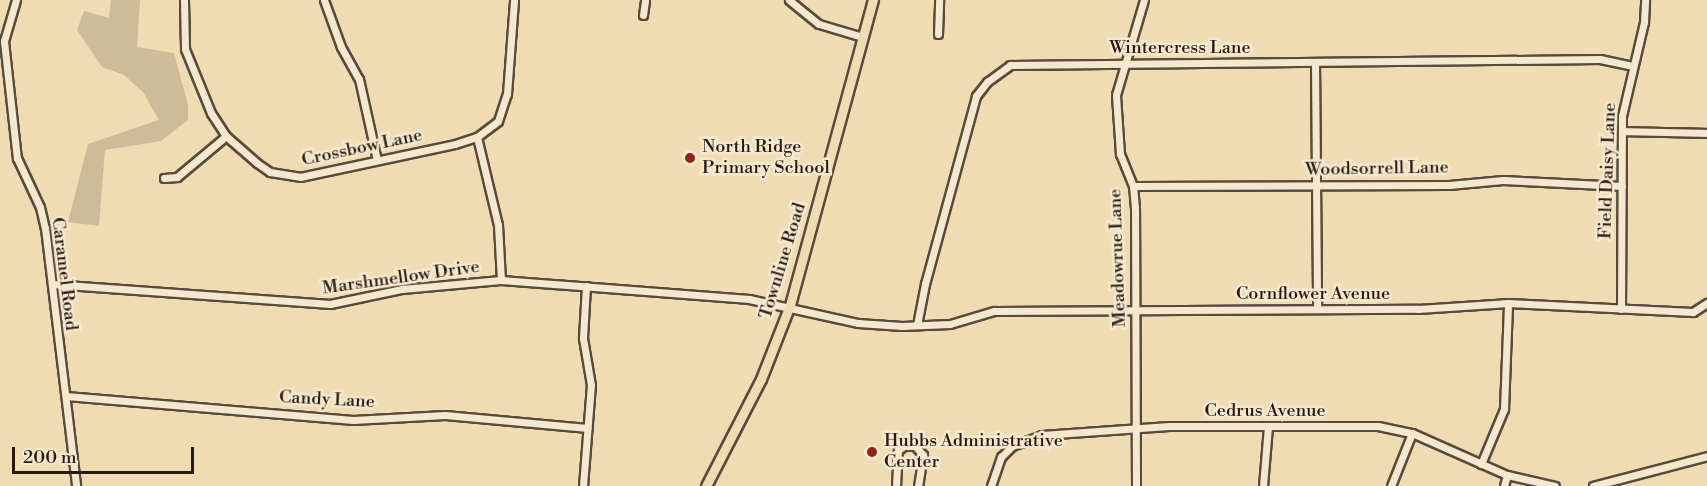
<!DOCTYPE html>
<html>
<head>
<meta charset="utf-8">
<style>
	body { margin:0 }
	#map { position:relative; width:1707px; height:486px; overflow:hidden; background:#f0dcb3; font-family:"Libre Bodoni",serif }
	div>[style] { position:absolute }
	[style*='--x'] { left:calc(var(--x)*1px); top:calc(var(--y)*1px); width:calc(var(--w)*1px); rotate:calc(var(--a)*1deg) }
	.green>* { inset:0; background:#cebb98 }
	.roads { filter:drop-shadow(2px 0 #594a3b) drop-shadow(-2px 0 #594a3b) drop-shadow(0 2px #594a3b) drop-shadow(0 -2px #594a3b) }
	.minor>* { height:7px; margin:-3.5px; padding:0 3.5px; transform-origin:3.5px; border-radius:3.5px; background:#f5e8ce }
	.major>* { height:9px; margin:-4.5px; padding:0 4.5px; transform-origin:4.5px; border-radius:4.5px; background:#f0dcb3 }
	.dots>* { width:16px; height:16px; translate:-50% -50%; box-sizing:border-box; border:3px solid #f5e8ce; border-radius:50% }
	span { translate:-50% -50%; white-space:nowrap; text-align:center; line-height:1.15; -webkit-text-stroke:5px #f5e8ce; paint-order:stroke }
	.street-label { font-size:18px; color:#271a13 }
	.poi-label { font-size:18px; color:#271a13 }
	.left { translate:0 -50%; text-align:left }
	.scale { position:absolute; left:12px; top:447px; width:182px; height:27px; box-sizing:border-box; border:3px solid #271a13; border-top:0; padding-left:8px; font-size:18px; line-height:21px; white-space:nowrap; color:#271a13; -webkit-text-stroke:4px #f5e8ce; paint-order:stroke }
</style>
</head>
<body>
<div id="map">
	<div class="green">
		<div style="clip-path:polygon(111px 0,140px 0,137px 47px,174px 53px,188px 105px,188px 120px,161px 141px,105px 150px,99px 226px,68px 222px,88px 144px,159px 120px,143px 92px,124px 75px,102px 67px,77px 30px,84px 11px,109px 18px)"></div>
	</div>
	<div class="roads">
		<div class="minor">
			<div style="--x:16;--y:0;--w:43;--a:106.3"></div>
			<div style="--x:4;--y:41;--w:118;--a:83.7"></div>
			<div style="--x:17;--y:158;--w:54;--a:64.9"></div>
			<div style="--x:40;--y:207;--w:22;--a:77"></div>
			<div style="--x:45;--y:228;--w:260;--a:83.1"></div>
			<div style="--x:184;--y:0;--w:49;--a:88.8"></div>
			<div style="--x:185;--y:49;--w:69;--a:67.9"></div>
			<div style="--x:211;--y:113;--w:27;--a:57"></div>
			<div style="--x:226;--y:136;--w:41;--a:41.1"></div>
			<div style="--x:257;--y:163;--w:16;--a:35"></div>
			<div style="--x:270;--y:172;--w:30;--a:9"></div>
			<div style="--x:300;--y:177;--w:158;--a:-12"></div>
			<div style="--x:455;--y:144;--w:23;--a:-18"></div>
			<div style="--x:477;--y:137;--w:26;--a:-37"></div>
			<div style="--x:498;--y:121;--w:28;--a:-72"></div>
			<div style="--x:507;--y:94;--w:94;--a:-85.7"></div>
			<div style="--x:324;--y:0;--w:50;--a:70.1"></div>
			<div style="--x:341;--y:47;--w:37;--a:61"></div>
			<div style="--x:359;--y:79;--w:83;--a:77.5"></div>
			<div style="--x:789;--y:0;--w:38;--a:39"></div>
			<div style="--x:819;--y:24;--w:46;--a:16.5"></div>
			<div style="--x:643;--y:15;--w:15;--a:-82"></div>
			<div style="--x:938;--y:34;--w:34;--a:-88"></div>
			<div style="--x:1315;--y:62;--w:247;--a:89.5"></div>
			<div style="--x:1622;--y:131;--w:85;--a:1.3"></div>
			<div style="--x:477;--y:137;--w:90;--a:76.6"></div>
			<div style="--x:498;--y:225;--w:55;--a:86.9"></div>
			<div style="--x:164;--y:178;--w:13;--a:-4"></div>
			<div style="--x:177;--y:177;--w:64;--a:-39.9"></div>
			<div style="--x:1133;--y:186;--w:316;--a:-0.2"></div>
			<div style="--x:1449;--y:185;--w:54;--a:-5.3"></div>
			<div style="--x:1503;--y:180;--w:119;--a:2.9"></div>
			<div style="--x:52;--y:284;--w:279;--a:4.1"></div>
			<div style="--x:330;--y:304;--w:74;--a:-11.8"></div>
			<div style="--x:402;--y:289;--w:99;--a:-5.2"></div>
			<div style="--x:501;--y:280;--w:249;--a:4.4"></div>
			<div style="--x:749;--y:299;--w:112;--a:12.4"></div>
			<div style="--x:858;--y:323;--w:44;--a:3.9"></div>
			<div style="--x:902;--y:326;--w:48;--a:-2.4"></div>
			<div style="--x:950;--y:324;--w:46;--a:-16.5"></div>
			<div style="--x:994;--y:311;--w:424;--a:-0.3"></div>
			<div style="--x:1418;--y:309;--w:90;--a:-3.8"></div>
			<div style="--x:1508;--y:303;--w:185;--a:2.8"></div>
			<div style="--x:1693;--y:312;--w:17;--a:-33"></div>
			<div style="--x:1621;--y:309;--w:193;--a:-89.7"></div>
			<div style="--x:1622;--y:116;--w:97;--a:-76.8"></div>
			<div style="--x:1644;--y:22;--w:22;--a:-87"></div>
			<div style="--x:917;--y:325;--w:42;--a:-79"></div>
			<div style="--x:925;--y:284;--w:195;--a:-74.8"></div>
			<div style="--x:976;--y:96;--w:18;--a:-52"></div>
			<div style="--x:987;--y:82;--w:29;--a:-36"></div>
			<div style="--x:1010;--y:65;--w:590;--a:-0.58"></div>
			<div style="--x:1600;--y:59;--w:33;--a:12"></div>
			<div style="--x:66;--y:396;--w:288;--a:4.8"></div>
			<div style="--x:353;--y:420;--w:92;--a:-3.1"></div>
			<div style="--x:445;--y:415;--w:143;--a:5.2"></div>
			<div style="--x:1481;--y:464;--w:60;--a:-67.3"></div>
			<div style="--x:1504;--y:409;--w:106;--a:-87.8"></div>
			<div style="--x:583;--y:486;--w:101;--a:-85.5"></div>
			<div style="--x:591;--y:385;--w:48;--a:-99.7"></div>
			<div style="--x:583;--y:338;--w:52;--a:-86.7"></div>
			<div style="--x:896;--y:486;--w:36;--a:-87"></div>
			<div style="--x:898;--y:450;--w:7;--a:-34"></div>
			<div style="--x:904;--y:446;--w:11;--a:0"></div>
			<div style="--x:915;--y:446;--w:12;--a:48"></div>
			<div style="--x:923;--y:455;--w:31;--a:99"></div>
			<div style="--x:991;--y:486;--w:31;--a:-71"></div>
			<div style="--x:1001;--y:457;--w:16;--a:-45"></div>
			<div style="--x:1012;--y:446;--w:32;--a:-20"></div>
			<div style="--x:1042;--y:435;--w:127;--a:-4.1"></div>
			<div style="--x:1169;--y:426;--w:209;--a:0"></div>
			<div style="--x:1378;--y:426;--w:35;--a:12"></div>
			<div style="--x:1412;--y:433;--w:104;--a:23.9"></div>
			<div style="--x:1507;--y:475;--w:49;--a:12.9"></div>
			<div style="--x:1136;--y:486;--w:278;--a:-90.2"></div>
			<div style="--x:1135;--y:208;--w:22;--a:-95"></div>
			<div style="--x:1133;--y:186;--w:35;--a:-112"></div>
			<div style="--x:1120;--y:154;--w:59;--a:-93.9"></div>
			<div style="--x:1116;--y:95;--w:99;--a:-73.6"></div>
			<div style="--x:1263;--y:486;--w:60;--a:-85.2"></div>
			<div style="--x:1391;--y:486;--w:57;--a:-68.4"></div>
			<div style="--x:1504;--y:486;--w:11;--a:-75"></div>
			<div style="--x:1593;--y:486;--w:118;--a:-14.7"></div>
		</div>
		<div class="major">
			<div style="--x:706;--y:486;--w:120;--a:-62.8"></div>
			<div style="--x:761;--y:379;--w:79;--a:-68.6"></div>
			<div style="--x:790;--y:305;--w:316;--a:-74.8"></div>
		</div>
	</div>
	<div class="dots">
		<div style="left:690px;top:158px;background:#8f2418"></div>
		<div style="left:872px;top:452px;background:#8f2418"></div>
	</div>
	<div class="street-label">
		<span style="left:1180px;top:48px">Wintercress Lane</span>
		<span style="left:362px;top:148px;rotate:-12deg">Crossbow Lane</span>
		<span style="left:1377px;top:169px;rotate:-1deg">Woodsorrell Lane</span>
		<span style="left:1608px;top:171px;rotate:-88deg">Field Daisy Lane</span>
		<span style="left:1118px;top:258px;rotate:-92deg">Meadowrue Lane</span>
		<span style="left:783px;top:261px;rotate:-73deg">Townline Road</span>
		<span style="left:64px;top:274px;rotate:83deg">Caramel Road</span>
		<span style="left:401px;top:278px;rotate:-8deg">Marshmellow Drive</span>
		<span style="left:1313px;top:294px">Cornflower Avenue</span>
		<span style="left:327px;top:400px;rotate:3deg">Candy Lane</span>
		<span style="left:1265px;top:411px">Cedrus Avenue</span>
	</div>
	<div class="poi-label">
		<span class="left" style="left:702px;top:158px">North Ridge<br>Primary School</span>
		<span class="left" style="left:884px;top:452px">Hubbs Administrative<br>Center</span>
	</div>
	<div class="scale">200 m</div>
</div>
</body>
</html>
